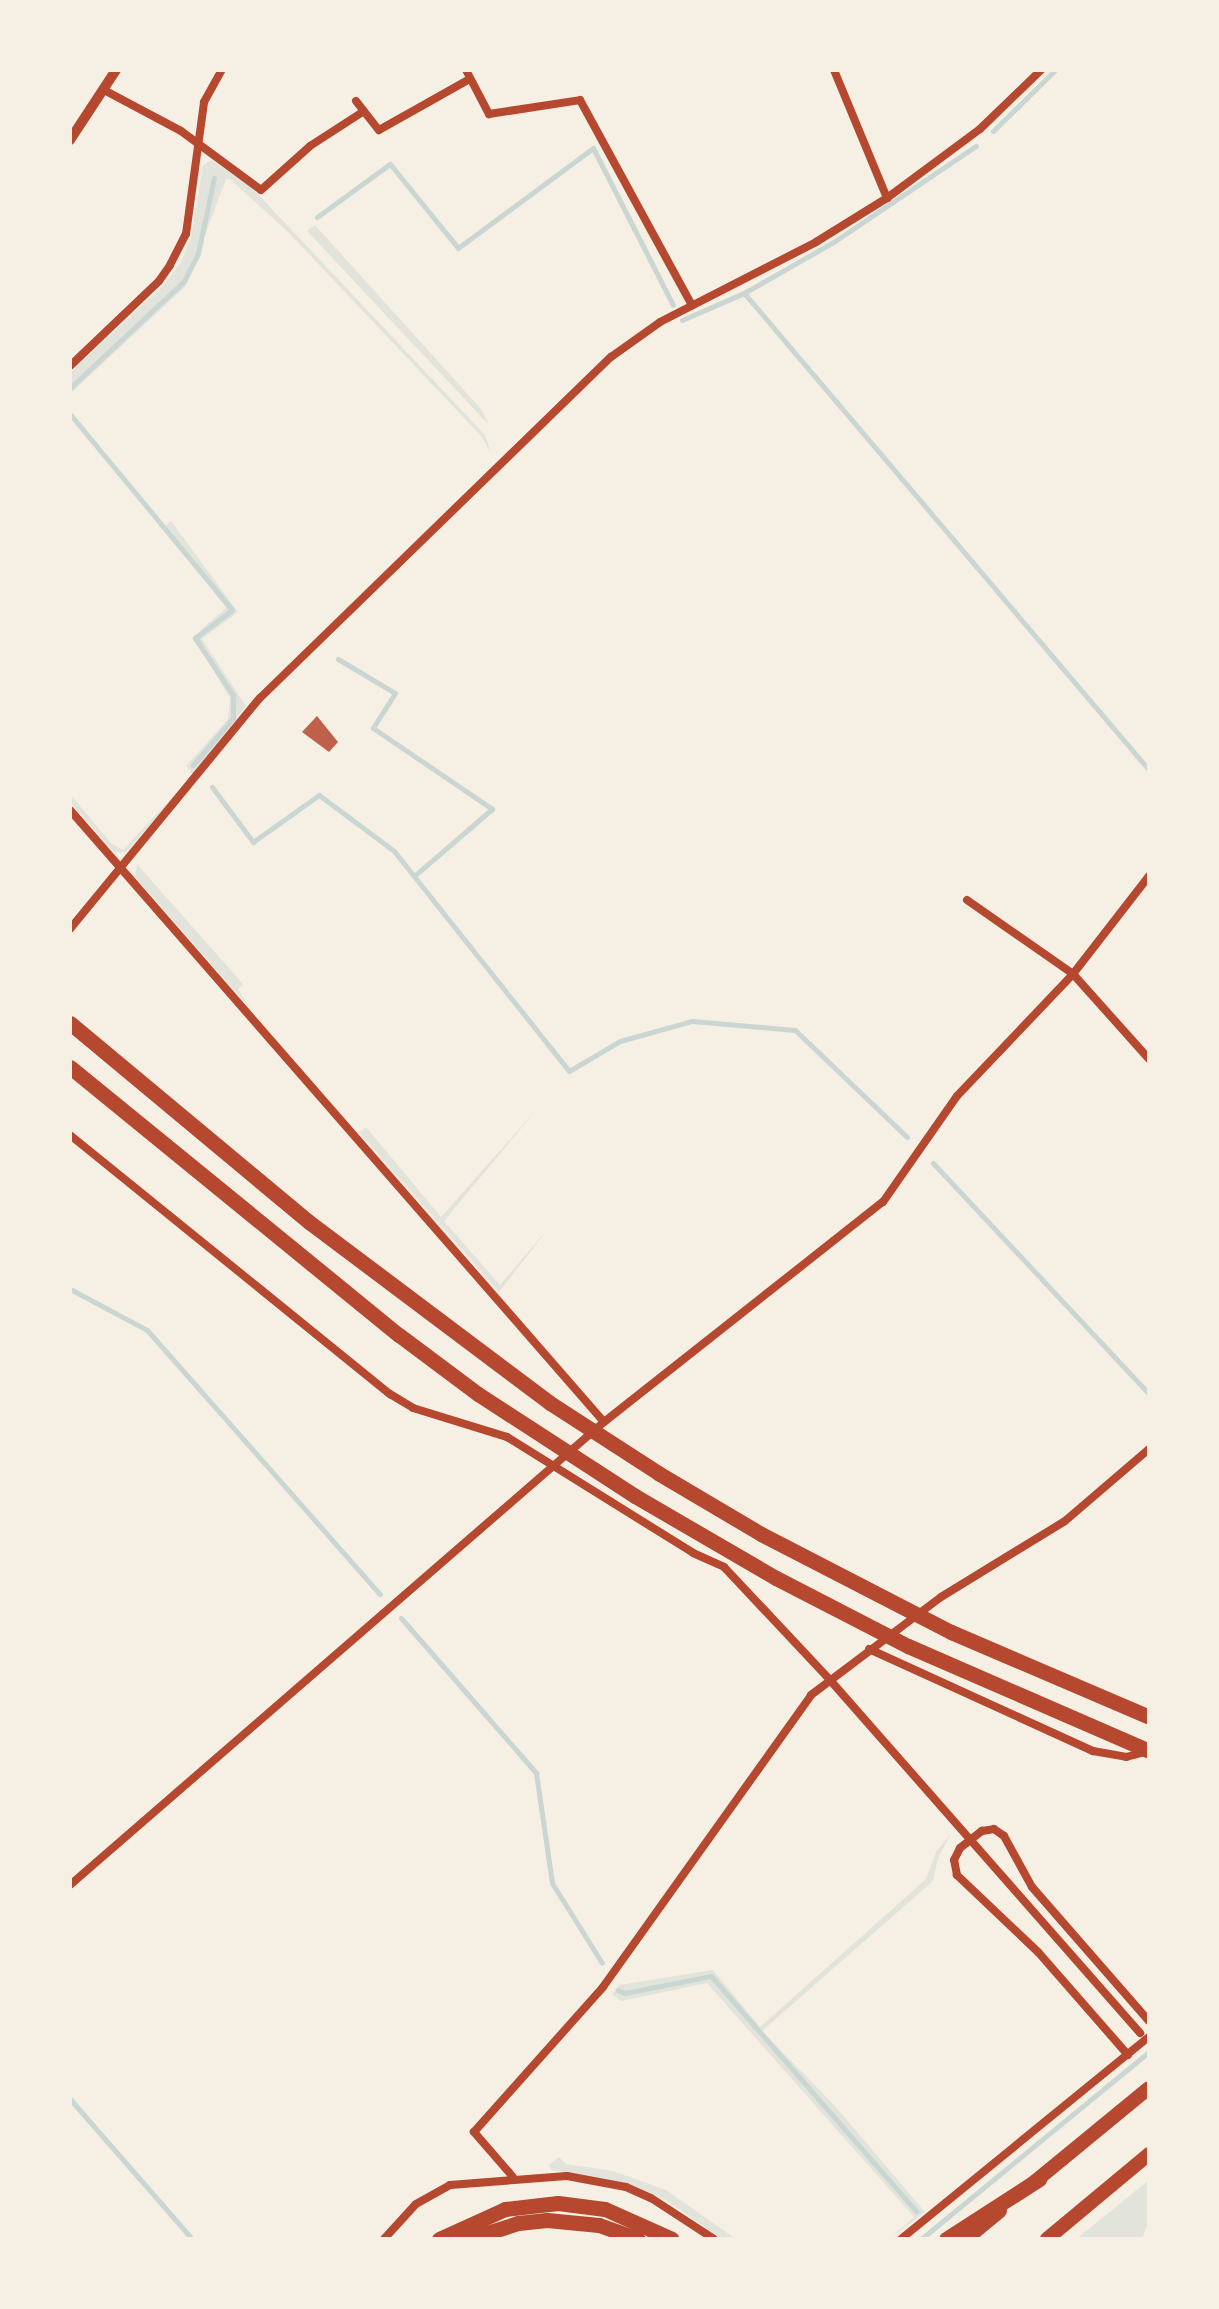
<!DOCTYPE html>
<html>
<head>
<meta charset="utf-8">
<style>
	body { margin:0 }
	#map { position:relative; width:1219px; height:2309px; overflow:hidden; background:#f6efe4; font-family:Spectral,serif }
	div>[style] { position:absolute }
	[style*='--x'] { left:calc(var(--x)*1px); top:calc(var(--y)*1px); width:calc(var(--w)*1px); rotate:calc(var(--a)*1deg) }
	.green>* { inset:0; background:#e2e4dc }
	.stream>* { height:5px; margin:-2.5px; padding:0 2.5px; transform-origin:2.5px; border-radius:2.5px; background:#c9d6d2 }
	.building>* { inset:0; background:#bf614a }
	.minor>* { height:8px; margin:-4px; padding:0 4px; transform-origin:4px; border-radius:4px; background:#b5482f }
	.tertiary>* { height:10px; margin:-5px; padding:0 5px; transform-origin:5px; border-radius:5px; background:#b5482f }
	.trunk>* { height:14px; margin:-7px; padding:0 7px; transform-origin:7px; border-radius:7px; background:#b5482f }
	.motorway>* { height:15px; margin:-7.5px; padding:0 7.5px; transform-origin:7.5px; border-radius:7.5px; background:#b5482f }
	span { translate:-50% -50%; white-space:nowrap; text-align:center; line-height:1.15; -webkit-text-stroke:8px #f6efe4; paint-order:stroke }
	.frame { position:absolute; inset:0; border:72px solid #f6efe4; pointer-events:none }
</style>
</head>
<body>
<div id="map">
	<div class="green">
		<div style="clip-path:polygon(212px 160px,254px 190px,485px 435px,491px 453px,482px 437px,289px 233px,230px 179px,226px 179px,186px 286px,70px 394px,70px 373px,163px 286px,181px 262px,191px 237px,203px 165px)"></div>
		<div style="clip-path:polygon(315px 225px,482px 410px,488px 424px,307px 231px)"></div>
		<div style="clip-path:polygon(171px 521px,238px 612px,202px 639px,246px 706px,193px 774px,126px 852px,114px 852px,70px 802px,70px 794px,111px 843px,123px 850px,193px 775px,186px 766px,228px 719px,230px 698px,193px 637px,226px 608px,165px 526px)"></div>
		<div style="clip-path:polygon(137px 864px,243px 984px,238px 989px,250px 1008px,135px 877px)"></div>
		<div style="clip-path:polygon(537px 1109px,444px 1221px,500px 1285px,551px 1225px,499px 1292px,359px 1132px,366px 1127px,441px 1217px)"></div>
		<div style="clip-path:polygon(951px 1834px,938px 1858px,933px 1881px,762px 2031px,835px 2106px,925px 2212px,889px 2239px,914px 2217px,707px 1983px,621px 2001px,612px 1994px,619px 1985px,713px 1970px,760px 2027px,926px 1879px,936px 1852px)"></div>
		<div style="clip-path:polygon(559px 2157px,566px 2164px,613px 2171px,666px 2190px,736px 2239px,722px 2239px,666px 2200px,627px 2183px,551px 2170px,549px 2165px)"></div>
		<div style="clip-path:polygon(1149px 2180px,1149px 2221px,1142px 2239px,1076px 2239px)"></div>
	</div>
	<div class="stream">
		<div style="--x:993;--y:131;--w:87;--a:-44.5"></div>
		<div style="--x:317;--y:217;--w:90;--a:-36"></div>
		<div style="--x:390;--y:164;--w:108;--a:51"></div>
		<div style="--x:458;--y:248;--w:168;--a:-36.5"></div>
		<div style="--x:593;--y:148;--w:176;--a:63"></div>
		<div style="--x:744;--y:293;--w:105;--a:-29.7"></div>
		<div style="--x:835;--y:241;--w:170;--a:-34"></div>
		<div style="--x:682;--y:320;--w:68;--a:-23.5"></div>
		<div style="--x:744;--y:293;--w:626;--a:49.67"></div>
		<div style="--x:70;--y:388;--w:156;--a:-43.2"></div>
		<div style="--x:184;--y:281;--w:31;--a:-63"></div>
		<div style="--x:198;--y:253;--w:77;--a:-78"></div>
		<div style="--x:70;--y:414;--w:254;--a:50.4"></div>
		<div style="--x:232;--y:610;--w:46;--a:142.9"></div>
		<div style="--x:195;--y:638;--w:69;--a:56.3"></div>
		<div style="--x:233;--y:695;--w:23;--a:90"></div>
		<div style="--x:233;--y:718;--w:62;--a:130.4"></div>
		<div style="--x:338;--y:659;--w:66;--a:30.8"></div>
		<div style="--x:395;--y:693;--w:41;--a:122.2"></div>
		<div style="--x:373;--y:728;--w:144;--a:34.2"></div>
		<div style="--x:492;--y:809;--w:103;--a:139.3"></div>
		<div style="--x:212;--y:787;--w:69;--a:53.3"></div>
		<div style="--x:253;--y:842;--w:81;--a:-35.5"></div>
		<div style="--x:319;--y:795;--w:94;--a:36.7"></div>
		<div style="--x:394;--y:851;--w:281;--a:51.5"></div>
		<div style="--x:569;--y:1071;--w:59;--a:-30.5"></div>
		<div style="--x:620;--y:1041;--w:75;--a:-15.5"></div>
		<div style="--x:692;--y:1021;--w:103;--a:5"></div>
		<div style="--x:795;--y:1030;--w:155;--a:43.7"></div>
		<div style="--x:933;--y:1163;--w:316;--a:46.9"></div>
		<div style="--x:70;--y:1289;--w:87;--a:28"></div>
		<div style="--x:147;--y:1330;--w:352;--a:48.6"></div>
		<div style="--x:401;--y:1618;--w:206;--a:48.9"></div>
		<div style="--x:536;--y:1773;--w:111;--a:81.7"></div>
		<div style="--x:552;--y:1883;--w:94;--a:58"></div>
		<div style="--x:618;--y:1990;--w:8;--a:23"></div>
		<div style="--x:625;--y:1993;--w:88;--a:-11.2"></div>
		<div style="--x:711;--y:1976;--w:312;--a:48.9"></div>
		<div style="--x:70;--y:2099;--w:186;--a:48.9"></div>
		<div style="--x:921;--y:2239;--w:295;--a:-39.4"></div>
	</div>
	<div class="building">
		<div style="clip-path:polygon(317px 716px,338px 742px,329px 752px,302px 732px)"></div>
	</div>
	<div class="minor">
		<div style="--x:466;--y:70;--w:50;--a:62.4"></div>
		<div style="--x:489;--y:114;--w:92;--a:-8.7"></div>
		<div style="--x:580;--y:100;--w:234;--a:61.4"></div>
		<div style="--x:834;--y:70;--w:139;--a:67.5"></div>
		<div style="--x:104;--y:90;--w:87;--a:28"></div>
		<div style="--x:181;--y:131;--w:99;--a:36.4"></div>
		<div style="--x:261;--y:190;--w:66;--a:-41.9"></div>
		<div style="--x:310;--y:146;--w:64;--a:-32.9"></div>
		<div style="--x:356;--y:101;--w:37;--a:52"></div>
		<div style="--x:379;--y:130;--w:104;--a:-29.3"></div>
		<div style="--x:70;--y:366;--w:123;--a:-43.7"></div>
		<div style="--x:159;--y:281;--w:19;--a:-55"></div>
		<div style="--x:170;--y:265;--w:35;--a:-63"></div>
		<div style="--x:186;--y:234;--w:133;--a:-82.2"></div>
		<div style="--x:204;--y:102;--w:37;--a:-61"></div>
		<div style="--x:70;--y:810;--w:812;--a:48.89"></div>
		<div style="--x:967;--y:900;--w:129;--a:34.9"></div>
		<div style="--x:1073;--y:974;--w:114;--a:48.2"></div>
		<div style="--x:70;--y:929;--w:299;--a:-50.6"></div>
		<div style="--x:260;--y:698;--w:489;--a:-44.2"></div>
		<div style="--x:611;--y:357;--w:60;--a:-35.5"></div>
		<div style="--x:660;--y:322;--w:175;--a:-27.1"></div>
		<div style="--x:816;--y:242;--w:84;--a:-31.8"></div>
		<div style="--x:887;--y:198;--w:116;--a:-36.6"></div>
		<div style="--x:980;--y:129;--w:85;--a:-44"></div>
		<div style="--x:70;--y:1135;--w:412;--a:39"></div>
		<div style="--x:390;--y:1394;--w:27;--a:31"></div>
		<div style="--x:413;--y:1408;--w:98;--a:17.1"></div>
		<div style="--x:507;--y:1437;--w:219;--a:31.9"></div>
		<div style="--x:693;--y:1553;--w:34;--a:24"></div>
		<div style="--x:724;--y:1567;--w:155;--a:46.8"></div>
		<div style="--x:830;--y:1680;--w:470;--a:48.7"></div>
		<div style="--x:869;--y:1649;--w:246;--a:24.5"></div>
		<div style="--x:1093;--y:1751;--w:34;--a:10"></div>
		<div style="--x:1126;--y:1757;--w:20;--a:-15"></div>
		<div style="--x:70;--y:1885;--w:707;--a:-40.93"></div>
		<div style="--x:604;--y:1422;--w:355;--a:-38.3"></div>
		<div style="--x:883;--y:1202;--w:129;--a:-55.1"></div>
		<div style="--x:957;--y:1096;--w:168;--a:-46.4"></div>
		<div style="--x:1073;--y:974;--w:124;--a:-52.2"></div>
		<div style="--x:1128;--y:2055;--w:137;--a:-131.1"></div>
		<div style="--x:1038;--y:1952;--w:112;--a:-136.5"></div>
		<div style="--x:957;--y:1875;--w:15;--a:-101"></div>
		<div style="--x:954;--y:1860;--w:13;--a:-63"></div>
		<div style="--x:960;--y:1848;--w:28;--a:-38"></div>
		<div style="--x:982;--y:1831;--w:12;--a:-9"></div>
		<div style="--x:994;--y:1829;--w:12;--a:35"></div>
		<div style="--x:1004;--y:1836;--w:58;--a:61.2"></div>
		<div style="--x:1032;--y:1887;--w:178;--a:48.9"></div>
		<div style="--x:513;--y:2177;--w:60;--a:-130.9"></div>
		<div style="--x:474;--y:2132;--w:194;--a:-48.3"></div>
		<div style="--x:603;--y:1987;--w:359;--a:-54.5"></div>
		<div style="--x:811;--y:1695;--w:163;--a:-37"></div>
		<div style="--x:941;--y:1597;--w:145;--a:-31.5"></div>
		<div style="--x:1065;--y:1521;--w:111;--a:-40.6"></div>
		<div style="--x:384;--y:2239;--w:47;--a:-47.6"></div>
		<div style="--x:416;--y:2204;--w:39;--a:-29"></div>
		<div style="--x:450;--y:2185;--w:117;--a:-4.4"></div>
		<div style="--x:567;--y:2176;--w:60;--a:10.6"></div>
		<div style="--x:626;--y:2187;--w:27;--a:24"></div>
		<div style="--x:651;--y:2198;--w:75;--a:33.1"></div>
		<div style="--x:901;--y:2239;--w:320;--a:-39.2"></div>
	</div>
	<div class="tertiary">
		<div style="--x:70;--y:140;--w:84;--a:-56.7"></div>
	</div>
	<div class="trunk">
		<div style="--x:1032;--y:2184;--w:151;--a:-39.4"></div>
		<div style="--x:966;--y:2239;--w:44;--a:-39.5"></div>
		<div style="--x:1047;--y:2239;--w:133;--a:-39.8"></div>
	</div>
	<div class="motorway">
		<div style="--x:70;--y:1023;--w:311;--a:39.8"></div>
		<div style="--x:309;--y:1222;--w:301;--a:36.9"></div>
		<div style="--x:550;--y:1403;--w:129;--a:32.9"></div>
		<div style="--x:658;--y:1473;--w:120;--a:30.6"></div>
		<div style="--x:761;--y:1534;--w:214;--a:27.3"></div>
		<div style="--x:951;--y:1632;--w:215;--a:23.2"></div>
		<div style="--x:70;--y:1067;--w:424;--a:39.2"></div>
		<div style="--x:399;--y:1335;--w:99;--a:36.8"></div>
		<div style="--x:478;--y:1394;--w:187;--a:33"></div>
		<div style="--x:635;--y:1496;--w:163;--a:30.2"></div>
		<div style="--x:776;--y:1578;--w:148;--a:27.3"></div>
		<div style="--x:908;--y:1646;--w:263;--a:23.5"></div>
		<div style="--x:439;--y:2239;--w:72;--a:-24.4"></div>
		<div style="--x:505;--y:2209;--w:53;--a:-6.5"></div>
		<div style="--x:558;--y:2203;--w:47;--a:7.3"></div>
		<div style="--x:605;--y:2209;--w:73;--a:24.1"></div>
		<div style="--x:468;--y:2239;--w:52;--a:-17.7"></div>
		<div style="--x:518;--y:2223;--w:29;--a:-6"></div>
		<div style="--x:547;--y:2220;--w:52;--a:5.5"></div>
		<div style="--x:599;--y:2225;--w:41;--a:19.7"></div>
		<div style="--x:946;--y:2239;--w:111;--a:-32.8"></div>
	</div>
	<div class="frame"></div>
</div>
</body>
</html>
